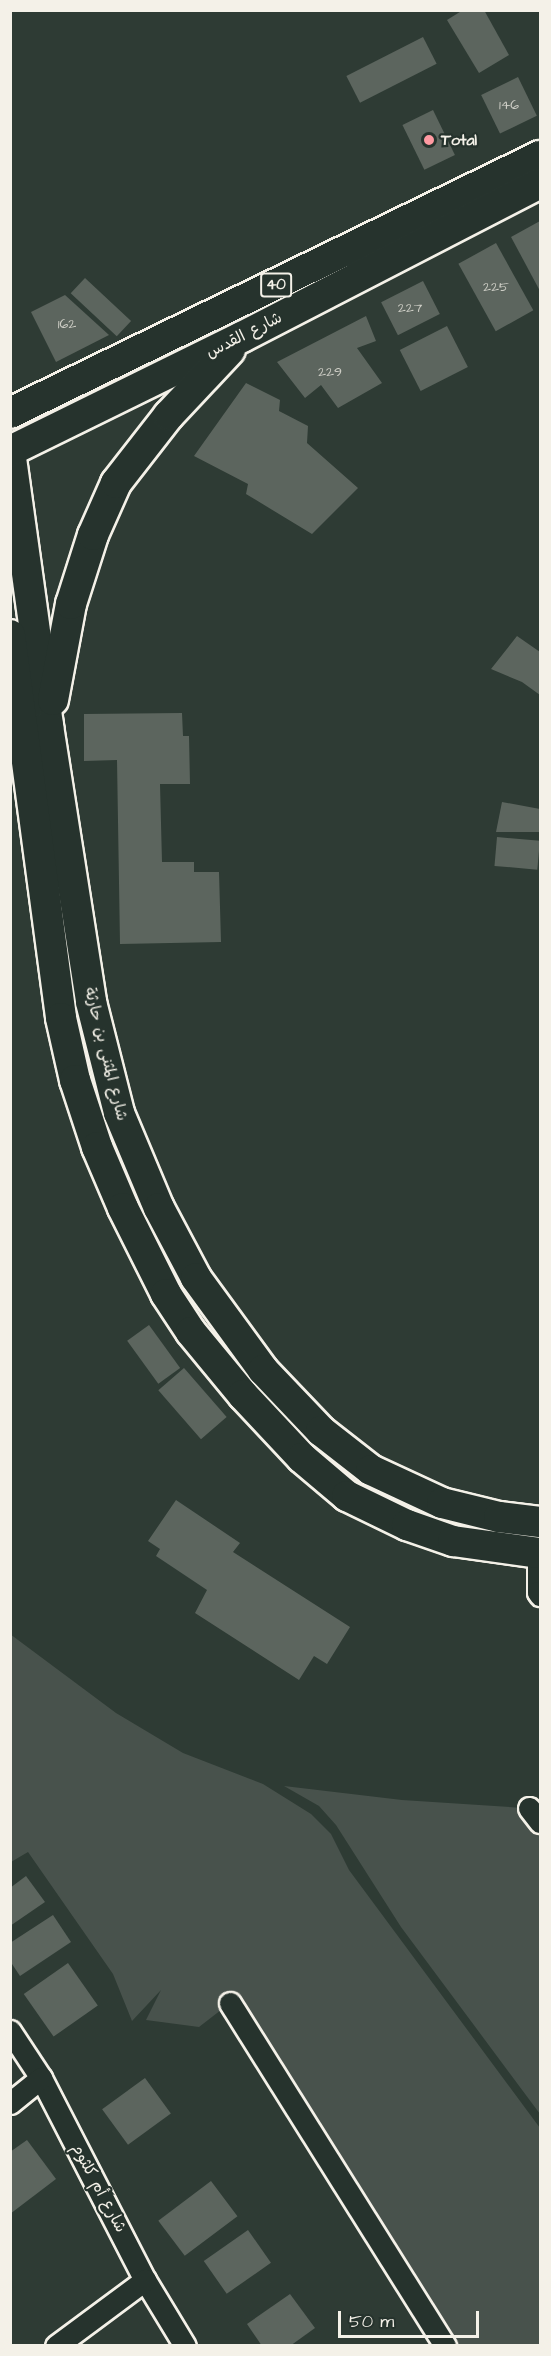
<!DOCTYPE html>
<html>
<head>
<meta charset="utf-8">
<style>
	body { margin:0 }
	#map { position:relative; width:551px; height:2356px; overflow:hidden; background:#2e3b34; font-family:"Architects Daughter","Playpen Sans Arabic",sans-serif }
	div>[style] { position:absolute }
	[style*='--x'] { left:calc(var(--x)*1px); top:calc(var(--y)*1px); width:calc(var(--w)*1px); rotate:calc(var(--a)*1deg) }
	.green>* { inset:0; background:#48524c }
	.building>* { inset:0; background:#5c655e; transform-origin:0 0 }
	.roads { filter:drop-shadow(2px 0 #f4f1e8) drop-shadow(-2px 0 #f4f1e8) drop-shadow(0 2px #f4f1e8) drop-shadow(0 -2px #f4f1e8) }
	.minor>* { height:21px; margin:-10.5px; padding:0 10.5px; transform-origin:10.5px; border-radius:10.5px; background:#26332d }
	.highway>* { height:30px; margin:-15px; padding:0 15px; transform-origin:15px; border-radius:15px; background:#26332d }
	.dots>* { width:16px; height:16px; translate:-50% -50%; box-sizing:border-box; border:3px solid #26332d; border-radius:50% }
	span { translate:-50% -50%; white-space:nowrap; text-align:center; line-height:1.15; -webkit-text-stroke:4.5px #26332d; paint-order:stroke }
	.number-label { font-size:14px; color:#cecec6 }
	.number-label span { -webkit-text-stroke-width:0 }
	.shield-label span { padding:2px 4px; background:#26332d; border:2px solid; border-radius:4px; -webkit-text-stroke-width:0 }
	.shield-label { font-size:15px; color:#f4f1e8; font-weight:700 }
	.poi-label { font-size:16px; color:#f4f1e8; font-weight:700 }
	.left { translate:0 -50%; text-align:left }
	.street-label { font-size:16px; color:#f4f1e8 }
	.frame { position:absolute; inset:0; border:12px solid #f4f1e8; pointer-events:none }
	.scale { position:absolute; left:338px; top:2311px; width:141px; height:27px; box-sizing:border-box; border:3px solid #f4f1e8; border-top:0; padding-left:8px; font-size:18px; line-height:21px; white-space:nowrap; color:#f4f1e8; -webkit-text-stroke:4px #26332d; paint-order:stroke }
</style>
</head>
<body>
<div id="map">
	<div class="green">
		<div style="clip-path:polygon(10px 1634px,116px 1713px,183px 1753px,263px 1784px,311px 1814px,331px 1834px,349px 1870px,540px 2128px,540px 2345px,452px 2345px,230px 2003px,199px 2027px,146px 2020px,161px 1990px,132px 2021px,113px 1974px,28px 1852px,11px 1862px)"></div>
		<div style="clip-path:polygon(284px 1786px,402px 1800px,540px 1809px,540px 2114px,401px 1927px,336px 1825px,319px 1806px)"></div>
	</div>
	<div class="building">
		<div style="clip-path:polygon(463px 10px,484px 10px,509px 55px,479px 73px,447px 20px)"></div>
		<div style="left:423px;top:37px;width:30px;height:86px;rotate:63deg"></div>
		<div style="left:518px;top:77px;width:43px;height:41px;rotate:64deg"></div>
		<div style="left:433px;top:110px;width:50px;height:34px;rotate:64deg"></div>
		<div style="clip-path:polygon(540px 221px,540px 291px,511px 237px)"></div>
		<div style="left:496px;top:243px;width:77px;height:43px;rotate:61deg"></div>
		<div style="left:85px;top:278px;width:63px;height:21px;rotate:43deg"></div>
		<div style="left:423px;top:281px;width:37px;height:47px;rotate:63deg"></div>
		<div style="clip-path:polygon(65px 295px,109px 335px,56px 362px,31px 312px)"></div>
		<div style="clip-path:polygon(366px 316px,376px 341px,357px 348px,382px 383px,338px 408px,321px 385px,305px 398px,277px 362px)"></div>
		<div style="left:447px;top:326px;width:46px;height:53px;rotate:63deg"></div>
		<div style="clip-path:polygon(246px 383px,280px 400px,279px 411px,308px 426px,307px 443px,358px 488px,312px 534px,246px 494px,248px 484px,194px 456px)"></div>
		<div style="clip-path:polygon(517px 636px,540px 652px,540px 695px,522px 682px,491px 669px)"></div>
		<div style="clip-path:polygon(182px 713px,183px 736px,189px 736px,190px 784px,160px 784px,162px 862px,194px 862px,194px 872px,219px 872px,221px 942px,120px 944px,117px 760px,84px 761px,84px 714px)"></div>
		<div style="clip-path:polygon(502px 802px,540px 809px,540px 832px,496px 832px)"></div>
		<div style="left:497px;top:837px;width:43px;height:29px;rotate:5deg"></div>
		<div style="left:149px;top:1325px;width:53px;height:27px;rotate:54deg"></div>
		<div style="left:184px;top:1368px;width:65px;height:34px;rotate:49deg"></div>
		<div style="clip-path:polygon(176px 1500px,240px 1543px,233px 1552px,350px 1627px,327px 1664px,314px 1656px,299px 1680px,195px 1613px,207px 1590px,156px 1556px,160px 1549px,148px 1541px)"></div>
		<div style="clip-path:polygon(26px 1876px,45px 1902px,10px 1926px,10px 1888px)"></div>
		<div style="clip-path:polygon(53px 1915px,71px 1942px,20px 1976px,10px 1961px,10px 1943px)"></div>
		<div style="left:68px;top:1963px;width:52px;height:54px;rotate:55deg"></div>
		<div style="left:145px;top:2078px;width:44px;height:53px;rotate:54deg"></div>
		<div style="clip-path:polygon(27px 2140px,56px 2179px,10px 2214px,10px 2152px)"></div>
		<div style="left:211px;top:2181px;width:44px;height:66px;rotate:53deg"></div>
		<div style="left:248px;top:2230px;width:40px;height:54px;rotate:55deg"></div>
		<div style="clip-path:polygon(290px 2294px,315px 2328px,290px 2346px,262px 2346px,247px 2324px)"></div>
	</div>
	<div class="roads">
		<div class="minor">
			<div style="--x:538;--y:1553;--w:39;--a:90"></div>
			<div style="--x:538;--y:1592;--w:4;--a:56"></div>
			<div style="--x:529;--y:1808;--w:18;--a:52"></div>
			<div style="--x:230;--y:2003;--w:405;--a:57.9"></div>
			<div style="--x:10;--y:2031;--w:56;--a:56.6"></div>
			<div style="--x:41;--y:2078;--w:227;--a:62.8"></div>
			<div style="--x:145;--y:2280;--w:77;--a:58.8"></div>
			<div style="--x:10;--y:2103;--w:40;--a:-39"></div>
			<div style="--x:56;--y:2346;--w:111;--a:-36.6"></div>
		</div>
		<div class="highway">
			<div style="--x:10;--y:413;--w:589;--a:-25.87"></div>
			<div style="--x:10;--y:451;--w:278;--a:82.1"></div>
			<div style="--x:48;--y:726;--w:279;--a:81.1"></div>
			<div style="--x:91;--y:1002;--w:114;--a:75.8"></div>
			<div style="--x:119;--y:1113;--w:103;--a:67.2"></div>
			<div style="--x:159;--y:1208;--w:79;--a:62.1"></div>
			<div style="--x:196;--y:1278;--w:114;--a:53.9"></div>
			<div style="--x:263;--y:1370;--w:84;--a:46.4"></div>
			<div style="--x:321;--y:1431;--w:63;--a:38"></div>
			<div style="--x:371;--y:1470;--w:78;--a:24.9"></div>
			<div style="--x:442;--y:1503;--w:59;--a:13.8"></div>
			<div style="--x:499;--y:1517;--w:41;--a:7"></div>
			<div style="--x:10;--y:451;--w:258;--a:-26.2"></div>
			<div style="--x:242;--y:337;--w:335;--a:-27.3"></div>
			<div style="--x:10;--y:635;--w:386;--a:82.4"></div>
			<div style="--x:61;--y:1018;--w:64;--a:77.3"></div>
			<div style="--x:75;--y:1080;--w:71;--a:71.8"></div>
			<div style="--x:97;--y:1147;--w:66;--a:66.9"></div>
			<div style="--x:123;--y:1208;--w:96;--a:63.4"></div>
			<div style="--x:166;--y:1294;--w:45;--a:56.7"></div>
			<div style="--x:191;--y:1332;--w:82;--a:50.5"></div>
			<div style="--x:243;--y:1395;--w:86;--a:46.9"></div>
			<div style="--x:302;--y:1458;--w:59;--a:40.2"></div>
			<div style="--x:347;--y:1496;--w:67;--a:25.8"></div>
			<div style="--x:407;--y:1525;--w:49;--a:19.2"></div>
			<div style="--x:453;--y:1541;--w:88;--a:7.9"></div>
			<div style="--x:53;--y:700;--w:98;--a:-79.4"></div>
			<div style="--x:71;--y:604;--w:72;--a:-72.3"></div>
			<div style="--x:93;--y:535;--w:57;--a:-66.1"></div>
			<div style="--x:116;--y:483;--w:86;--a:-52.1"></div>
			<div style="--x:169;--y:415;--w:89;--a:-46.8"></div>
		</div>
	</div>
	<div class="dots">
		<div style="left:429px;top:140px;background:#ff9aa2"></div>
	</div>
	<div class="number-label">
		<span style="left:509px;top:105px">146</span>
		<span style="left:496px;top:287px">225</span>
		<span style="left:410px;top:308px">227</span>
		<span style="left:67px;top:324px">162</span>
		<span style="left:330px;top:372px">229</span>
	</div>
	<div class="shield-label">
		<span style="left:276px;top:285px">40</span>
	</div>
	<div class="poi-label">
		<span class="left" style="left:441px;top:140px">Total</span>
	</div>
	<div class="street-label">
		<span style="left:244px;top:335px;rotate:-27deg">شارع القدس</span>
		<span style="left:106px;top:1054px;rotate:76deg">شارع المثنى بن حارثة</span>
		<span style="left:99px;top:2188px;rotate:62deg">شارع أم كلثوم</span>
	</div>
	<div class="frame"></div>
	<div class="scale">50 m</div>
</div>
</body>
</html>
